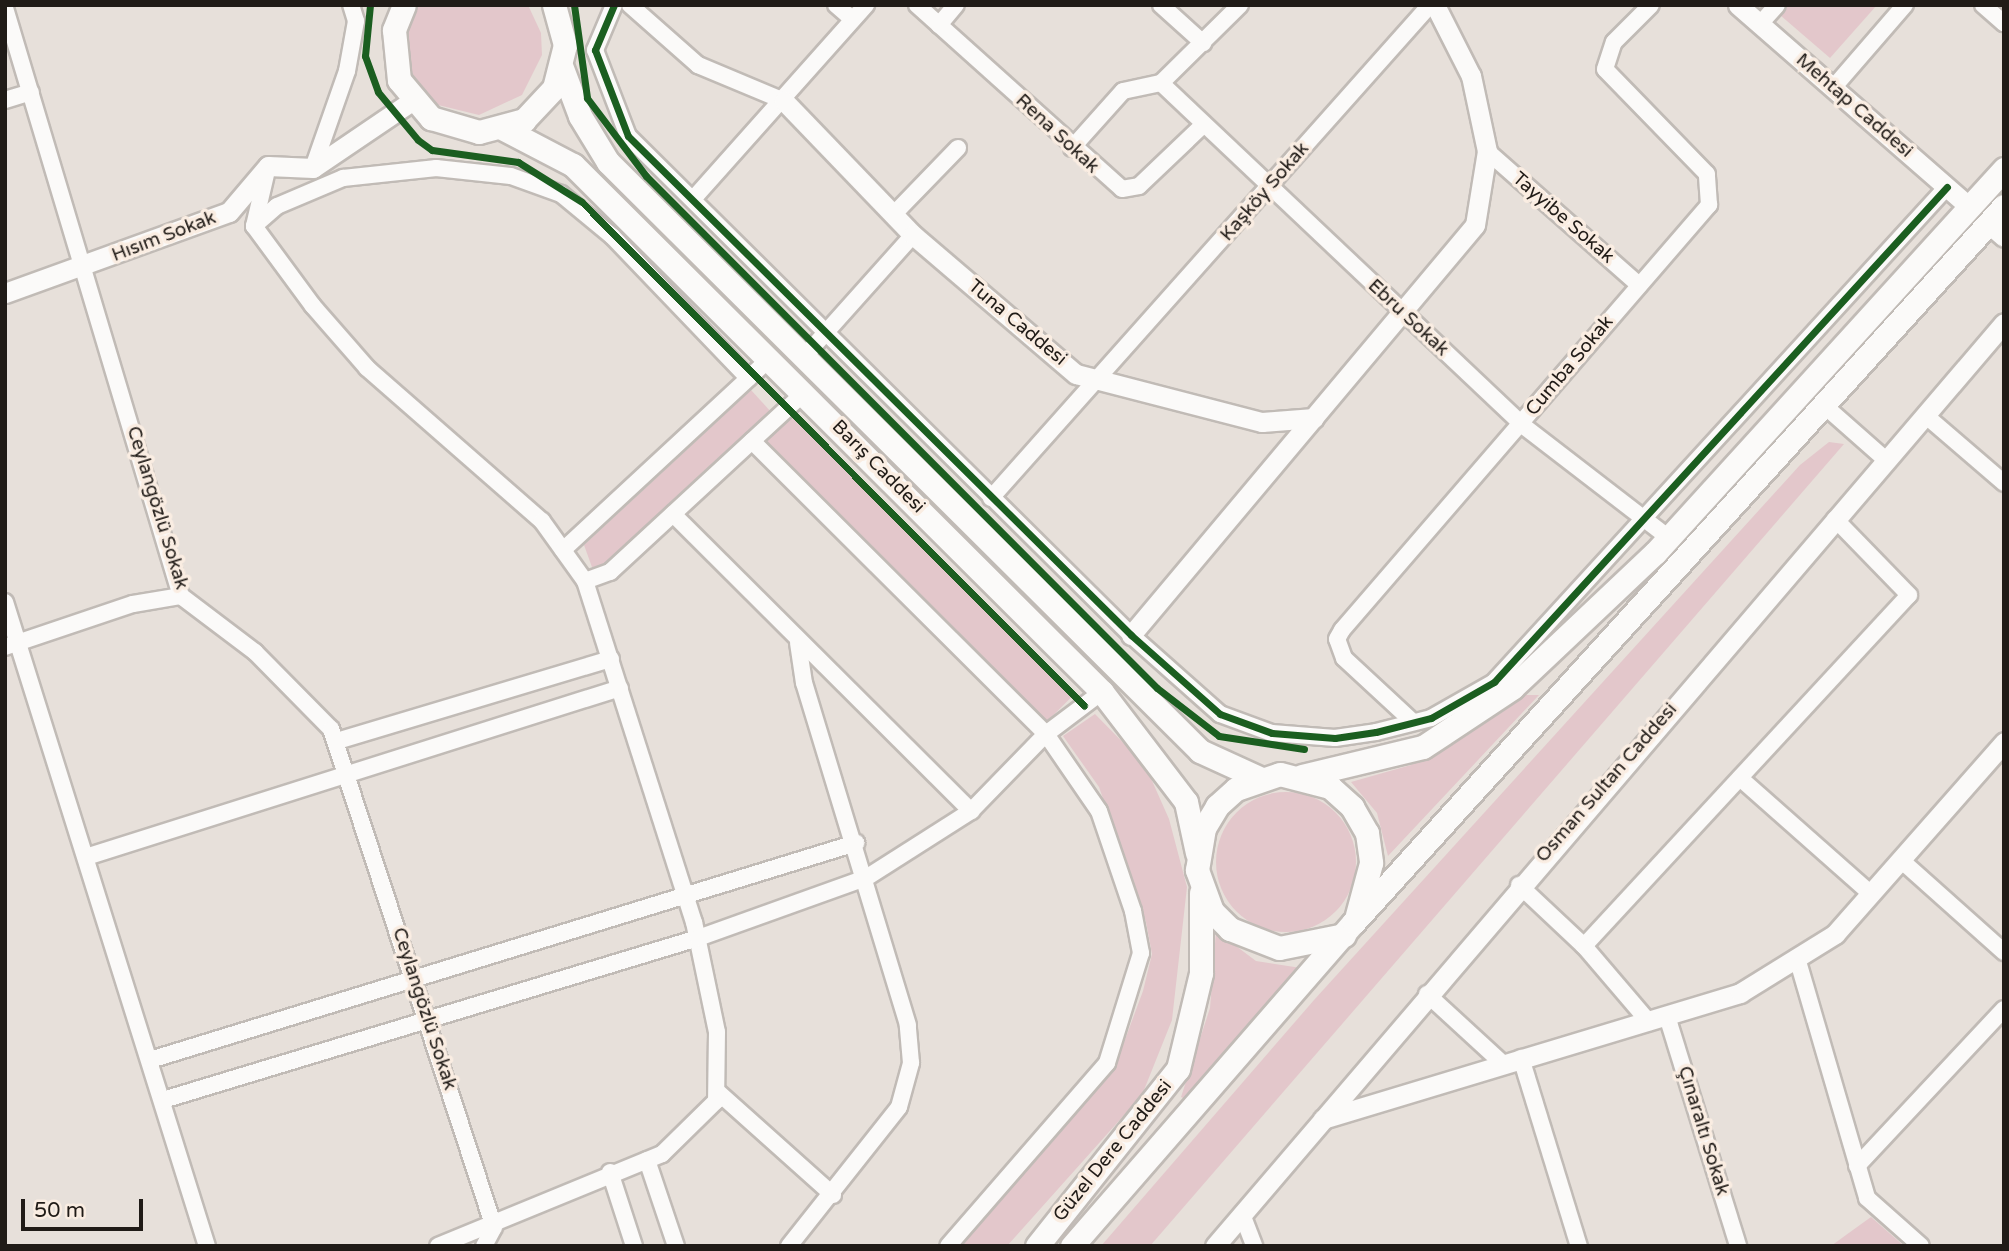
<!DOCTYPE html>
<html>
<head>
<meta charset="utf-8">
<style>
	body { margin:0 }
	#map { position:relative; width:2009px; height:1251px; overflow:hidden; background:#e7e0da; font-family:"Varela Round",sans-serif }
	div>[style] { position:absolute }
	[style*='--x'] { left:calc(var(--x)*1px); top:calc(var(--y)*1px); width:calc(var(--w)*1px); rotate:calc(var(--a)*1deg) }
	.green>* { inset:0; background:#e3c7cb; transform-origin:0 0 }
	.round { border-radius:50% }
	.roads { filter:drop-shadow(2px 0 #c1bbb6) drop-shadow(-2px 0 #c1bbb6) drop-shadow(0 2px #c1bbb6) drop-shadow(0 -2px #c1bbb6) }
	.minor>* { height:16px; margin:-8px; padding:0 8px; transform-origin:8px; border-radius:8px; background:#fbfaf9 }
	.tertiary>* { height:19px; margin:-9.5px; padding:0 9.5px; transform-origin:9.5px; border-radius:9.5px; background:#fbfaf9 }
	.secondary>* { height:23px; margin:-11.5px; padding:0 11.5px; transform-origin:11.5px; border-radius:11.5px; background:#fbfaf9 }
	.cycleway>* { height:7px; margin:-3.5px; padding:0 3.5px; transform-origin:3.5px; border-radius:3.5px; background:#1b5e20 }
	span { translate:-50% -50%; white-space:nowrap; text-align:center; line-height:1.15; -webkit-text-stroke:7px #faede2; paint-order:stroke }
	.street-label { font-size:19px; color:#201b17 }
	.frame { position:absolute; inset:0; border:7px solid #201b17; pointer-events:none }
	.scale { position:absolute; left:21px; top:1199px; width:122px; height:32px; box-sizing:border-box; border:4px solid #201b17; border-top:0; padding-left:9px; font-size:21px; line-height:24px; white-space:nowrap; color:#201b17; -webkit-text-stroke:5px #faede2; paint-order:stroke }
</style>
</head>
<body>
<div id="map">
	<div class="green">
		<div style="clip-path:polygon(418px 5px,528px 5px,541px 33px,542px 55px,522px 95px,479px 115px,434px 104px,406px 66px,404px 43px)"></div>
		<div style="clip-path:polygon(1789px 5px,1877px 5px,1830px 58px,1780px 15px)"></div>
		<div style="clip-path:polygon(751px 390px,771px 412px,606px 565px,593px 570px,584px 545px)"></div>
		<div style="left:789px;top:411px;width:402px;height:41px;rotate:45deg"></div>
		<div style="clip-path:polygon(1829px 442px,1844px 444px,1150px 1246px,1101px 1246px,1314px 1000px,1800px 465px)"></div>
		<div style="clip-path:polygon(1521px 695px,1539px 695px,1388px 856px,1377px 813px,1351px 782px,1411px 765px)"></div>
		<div style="clip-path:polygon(1095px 714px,1145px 765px,1169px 819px,1187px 887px,1172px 1020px,1142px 1095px,1007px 1246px,957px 1246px,1116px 1064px,1143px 991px,1152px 954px,1146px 922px,1099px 787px,1063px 736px)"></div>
		<div class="round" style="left:1216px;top:792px;width:140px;height:140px"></div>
		<div style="clip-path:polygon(1216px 931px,1256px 961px,1301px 968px,1187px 1100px,1181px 1097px,1210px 1008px)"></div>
		<div style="clip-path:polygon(1871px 1217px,1904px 1246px,1831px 1246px,1846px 1235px)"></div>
	</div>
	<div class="roads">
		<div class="minor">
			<div style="--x:614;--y:5;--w:49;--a:112.9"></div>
			<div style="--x:595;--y:50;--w:92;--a:69"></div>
			<div style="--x:628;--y:136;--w:709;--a:44.77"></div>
			<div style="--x:1131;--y:635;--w:119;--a:41.6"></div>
			<div style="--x:1220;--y:714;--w:55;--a:20.1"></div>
			<div style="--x:1272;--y:733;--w:63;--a:4.5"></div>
			<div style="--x:1335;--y:738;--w:41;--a:-8.3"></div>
			<div style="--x:1376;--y:732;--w:57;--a:-14.3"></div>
			<div style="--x:1431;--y:718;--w:73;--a:-29.7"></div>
			<div style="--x:1494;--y:682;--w:671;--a:-47.54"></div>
			<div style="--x:630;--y:5;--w:91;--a:41.4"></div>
			<div style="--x:698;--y:65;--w:93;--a:22.7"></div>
			<div style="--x:836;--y:5;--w:21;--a:41"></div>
			<div style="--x:917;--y:5;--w:275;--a:41.9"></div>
			<div style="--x:1122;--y:189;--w:17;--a:-10"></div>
			<div style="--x:1139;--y:186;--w:88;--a:-43.6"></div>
			<div style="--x:1161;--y:5;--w:57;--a:42.1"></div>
			<div style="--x:1983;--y:5;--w:28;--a:41"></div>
			<div style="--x:5;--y:8;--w:614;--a:73.34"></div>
			<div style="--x:181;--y:596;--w:93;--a:37.1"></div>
			<div style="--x:255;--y:652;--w:108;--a:45.4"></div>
			<div style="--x:331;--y:729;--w:524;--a:71.88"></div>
			<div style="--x:1760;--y:24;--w:25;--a:-48"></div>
			<div style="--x:939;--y:25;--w:26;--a:-50"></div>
			<div style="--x:1161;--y:83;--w:496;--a:43.4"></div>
			<div style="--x:1521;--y:424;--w:187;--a:37.6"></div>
			<div style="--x:1833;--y:88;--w:110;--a:-49.1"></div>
			<div style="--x:5;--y:100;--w:27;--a:-17"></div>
			<div style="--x:1072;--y:148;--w:76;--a:-48.2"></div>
			<div style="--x:1123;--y:91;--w:39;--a:-12"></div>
			<div style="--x:1161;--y:83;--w:111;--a:-44.6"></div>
			<div style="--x:1487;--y:151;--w:203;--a:41.4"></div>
			<div style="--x:268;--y:166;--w:62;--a:103.1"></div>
			<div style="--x:254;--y:226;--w:99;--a:53.6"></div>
			<div style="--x:313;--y:306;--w:82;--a:48.9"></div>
			<div style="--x:367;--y:368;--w:232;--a:41.2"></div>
			<div style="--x:542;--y:521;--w:74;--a:54.4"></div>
			<div style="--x:585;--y:581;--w:358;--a:72.3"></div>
			<div style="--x:694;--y:922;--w:112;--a:78.2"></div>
			<div style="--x:717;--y:1032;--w:69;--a:90.8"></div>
			<div style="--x:716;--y:1101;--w:76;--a:135.5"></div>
			<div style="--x:662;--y:1154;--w:242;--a:157.7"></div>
			<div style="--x:313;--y:168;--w:103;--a:-70.7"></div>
			<div style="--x:347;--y:71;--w:51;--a:-79.8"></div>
			<div style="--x:356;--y:21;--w:17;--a:-107"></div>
			<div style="--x:694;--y:198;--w:259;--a:-48.3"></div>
			<div style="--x:894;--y:214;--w:92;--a:-45.9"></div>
			<div style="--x:254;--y:226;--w:30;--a:-41"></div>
			<div style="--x:277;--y:206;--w:72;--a:-23"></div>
			<div style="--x:343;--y:178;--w:94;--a:-6.1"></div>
			<div style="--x:436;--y:168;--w:75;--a:6.1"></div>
			<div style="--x:511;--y:176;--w:53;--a:19.8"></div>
			<div style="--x:561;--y:194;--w:66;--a:39.5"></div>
			<div style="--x:612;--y:236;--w:197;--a:46.2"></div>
			<div style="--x:803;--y:358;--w:165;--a:-48.2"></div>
			<div style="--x:1827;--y:408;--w:79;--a:41.4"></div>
			<div style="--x:1925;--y:415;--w:104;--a:40.7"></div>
			<div style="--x:752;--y:441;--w:415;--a:44.9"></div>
			<div style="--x:1046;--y:734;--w:93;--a:55.5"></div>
			<div style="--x:1099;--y:811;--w:106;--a:71.2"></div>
			<div style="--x:1133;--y:911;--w:43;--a:79.2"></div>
			<div style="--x:1141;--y:953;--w:115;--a:107.2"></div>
			<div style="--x:1107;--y:1063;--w:242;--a:131"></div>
			<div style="--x:991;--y:498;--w:660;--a:-48.32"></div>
			<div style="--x:673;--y:514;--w:421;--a:44.9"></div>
			<div style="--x:563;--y:550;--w:282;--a:-42.8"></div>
			<div style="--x:585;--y:581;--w:27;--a:-20"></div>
			<div style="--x:610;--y:572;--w:264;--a:-42.7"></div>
			<div style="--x:5;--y:602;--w:675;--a:72.59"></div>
			<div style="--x:5;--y:647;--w:135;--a:-18.6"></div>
			<div style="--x:133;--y:604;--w:49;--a:-9.5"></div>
			<div style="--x:1413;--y:722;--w:94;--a:-137.2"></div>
			<div style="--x:1344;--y:658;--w:20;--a:-110"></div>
			<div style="--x:1337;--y:639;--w:10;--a:-61"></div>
			<div style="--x:1342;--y:630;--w:562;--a:-49.19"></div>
			<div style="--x:1709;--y:205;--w:31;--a:-94"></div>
			<div style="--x:1707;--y:174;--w:146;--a:-134.2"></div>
			<div style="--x:1605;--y:69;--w:28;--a:-72"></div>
			<div style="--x:1614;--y:42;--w:52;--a:-45"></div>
			<div style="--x:337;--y:741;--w:286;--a:-16.7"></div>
			<div style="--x:1740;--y:778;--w:175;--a:41.5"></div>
			<div style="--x:86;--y:857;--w:560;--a:-17.56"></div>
			<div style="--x:1901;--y:860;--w:138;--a:41.8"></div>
			<div style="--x:1519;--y:885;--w:89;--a:43.2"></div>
			<div style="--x:1797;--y:958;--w:250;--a:73.7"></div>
			<div style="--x:1867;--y:1198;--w:72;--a:41.6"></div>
			<div style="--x:1427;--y:994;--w:102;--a:42.6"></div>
			<div style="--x:1667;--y:1016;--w:241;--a:72.8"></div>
			<div style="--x:1649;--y:1022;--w:100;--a:-130.5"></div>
			<div style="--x:1584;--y:946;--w:478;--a:-47.2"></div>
			<div style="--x:1909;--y:595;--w:106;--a:-134.2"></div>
			<div style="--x:1521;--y:1058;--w:197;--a:72.9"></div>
			<div style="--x:150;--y:1060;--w:739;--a:-17.09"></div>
			<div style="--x:719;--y:1093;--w:153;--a:41.8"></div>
			<div style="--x:163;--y:1100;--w:559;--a:-16.85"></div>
			<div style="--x:698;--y:938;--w:178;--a:-19.7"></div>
			<div style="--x:866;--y:878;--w:125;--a:-32.5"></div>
			<div style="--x:971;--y:811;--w:107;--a:-45.8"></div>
			<div style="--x:1046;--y:734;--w:70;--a:-36.9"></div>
			<div style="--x:647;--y:1160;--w:91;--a:71.4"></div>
			<div style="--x:1857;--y:1166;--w:215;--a:-46.9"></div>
			<div style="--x:610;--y:1172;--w:78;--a:72"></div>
			<div style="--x:1242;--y:1214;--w:34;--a:69"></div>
			<div style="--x:484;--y:1246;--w:21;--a:-62"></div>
			<div style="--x:789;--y:1246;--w:177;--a:-51.6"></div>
			<div style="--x:899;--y:1107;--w:46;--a:-74.7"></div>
			<div style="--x:911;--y:1063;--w:38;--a:-95"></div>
			<div style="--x:908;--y:1025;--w:357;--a:-106.9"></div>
			<div style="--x:804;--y:683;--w:40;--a:-98.5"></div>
		</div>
		<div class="tertiary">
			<div style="--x:1738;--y:5;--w:309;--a:41.1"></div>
			<div style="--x:784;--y:101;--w:186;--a:46.1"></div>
			<div style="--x:913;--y:235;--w:214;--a:40.5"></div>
			<div style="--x:1076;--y:374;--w:192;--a:14.5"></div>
			<div style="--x:1262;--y:422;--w:52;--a:-4.4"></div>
			<div style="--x:1988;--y:223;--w:21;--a:41"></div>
			<div style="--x:5;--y:293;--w:238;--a:-19.9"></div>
			<div style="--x:229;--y:212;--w:60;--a:-49.7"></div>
			<div style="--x:268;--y:166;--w:45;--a:2.5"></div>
			<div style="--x:313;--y:168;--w:120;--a:-34.1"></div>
			<div style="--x:1131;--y:635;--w:535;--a:-50"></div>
			<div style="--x:1475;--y:225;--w:75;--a:-80.8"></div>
			<div style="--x:1487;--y:151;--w:77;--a:-102"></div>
			<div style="--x:1471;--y:76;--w:80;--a:-116.9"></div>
			<div style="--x:1323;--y:1119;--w:436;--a:-16.8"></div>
			<div style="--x:1740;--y:993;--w:112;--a:-31.8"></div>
			<div style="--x:1835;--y:934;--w:256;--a:-48.6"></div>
			<div style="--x:1215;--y:1246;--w:1214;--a:-49.48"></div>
		</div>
		<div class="secondary">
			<div style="--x:404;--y:5;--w:27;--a:112"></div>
			<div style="--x:394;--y:30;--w:50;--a:84.3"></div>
			<div style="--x:399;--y:80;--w:50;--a:49.9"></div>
			<div style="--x:431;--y:118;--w:50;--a:16.3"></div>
			<div style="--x:479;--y:132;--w:47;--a:-14.9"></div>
			<div style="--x:524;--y:120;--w:44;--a:-46.8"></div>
			<div style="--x:554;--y:88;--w:44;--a:-75.7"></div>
			<div style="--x:565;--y:45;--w:41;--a:-105.4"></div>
			<div style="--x:562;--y:68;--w:51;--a:69.4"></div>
			<div style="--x:580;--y:116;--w:54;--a:58.7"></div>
			<div style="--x:608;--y:162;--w:835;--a:44.85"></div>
			<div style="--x:1200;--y:751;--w:65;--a:24.6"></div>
			<div style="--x:504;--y:129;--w:78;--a:27.6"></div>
			<div style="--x:573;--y:165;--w:747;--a:44.89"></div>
			<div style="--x:1102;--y:692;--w:138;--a:52.6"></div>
			<div style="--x:1186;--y:802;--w:52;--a:77.8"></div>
			<div style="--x:1302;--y:776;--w:124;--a:-13.5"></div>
			<div style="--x:1423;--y:747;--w:107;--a:-33.5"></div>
			<div style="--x:1512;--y:688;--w:197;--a:-43.4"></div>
			<div style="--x:1655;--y:553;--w:519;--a:-47.73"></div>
			<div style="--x:1344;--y:935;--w:66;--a:168.7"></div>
			<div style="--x:1279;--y:948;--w:53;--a:-158.8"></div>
			<div style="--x:1230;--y:929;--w:25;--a:-135"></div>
			<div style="--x:1212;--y:911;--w:44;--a:-110.1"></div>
			<div style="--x:1197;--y:870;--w:43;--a:-80.5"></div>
			<div style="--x:1204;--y:828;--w:26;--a:-59"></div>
			<div style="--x:1217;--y:806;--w:25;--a:-42"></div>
			<div style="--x:1236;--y:789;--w:46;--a:-18.8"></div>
			<div style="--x:1280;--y:774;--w:52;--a:14.6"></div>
			<div style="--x:1330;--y:787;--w:30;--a:42"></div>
			<div style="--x:1352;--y:807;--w:30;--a:60"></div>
			<div style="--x:1367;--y:833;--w:30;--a:82"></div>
			<div style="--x:1371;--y:863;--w:54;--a:105.1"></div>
			<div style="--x:1037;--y:1246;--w:226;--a:-51.5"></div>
			<div style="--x:1178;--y:1069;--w:99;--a:-76.5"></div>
			<div style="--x:1201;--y:973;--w:80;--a:-90"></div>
			<div style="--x:1072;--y:1246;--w:430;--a:-49"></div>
			<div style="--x:1354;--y:922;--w:967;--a:-47.77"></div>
		</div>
	</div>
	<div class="cycleway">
		<div style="--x:370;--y:5;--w:51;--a:95.6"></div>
		<div style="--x:365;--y:56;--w:38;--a:70"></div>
		<div style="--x:378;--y:92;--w:62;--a:50.2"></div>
		<div style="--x:418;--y:140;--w:17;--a:36"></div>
		<div style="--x:432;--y:150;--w:87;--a:7.9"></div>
		<div style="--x:518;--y:162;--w:75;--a:32"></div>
		<div style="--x:582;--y:202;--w:711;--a:45.11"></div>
		<div style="--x:574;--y:5;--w:94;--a:82"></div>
		<div style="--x:587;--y:98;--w:98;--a:52.9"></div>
		<div style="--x:646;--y:176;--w:723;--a:45.06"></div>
		<div style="--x:1157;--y:688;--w:78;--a:37.7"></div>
		<div style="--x:1219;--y:736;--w:86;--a:8.7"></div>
		<div style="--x:614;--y:5;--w:49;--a:112.9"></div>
		<div style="--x:595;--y:50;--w:92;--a:69"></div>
		<div style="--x:628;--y:136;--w:709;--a:44.77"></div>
		<div style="--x:1131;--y:635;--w:119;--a:41.6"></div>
		<div style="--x:1220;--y:714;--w:55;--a:20.1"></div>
		<div style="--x:1272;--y:733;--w:63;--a:4.5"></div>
		<div style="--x:1335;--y:738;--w:41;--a:-8.3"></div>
		<div style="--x:1376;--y:732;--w:57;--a:-14.3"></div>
		<div style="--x:1431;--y:718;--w:73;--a:-29.7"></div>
		<div style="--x:1494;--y:682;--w:671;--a:-47.54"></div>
	</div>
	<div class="street-label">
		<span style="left:1854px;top:106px;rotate:41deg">Mehtap Caddesi</span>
		<span style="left:1057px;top:134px;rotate:43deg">Rena Sokak</span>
		<span style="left:1265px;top:192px;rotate:-49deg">Kaşköy Sokak</span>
		<span style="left:1563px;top:218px;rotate:41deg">Tayyibe Sokak</span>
		<span style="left:164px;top:237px;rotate:-21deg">Hısım Sokak</span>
		<span style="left:1408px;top:318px;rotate:43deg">Ebru Sokak</span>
		<span style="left:1017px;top:323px;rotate:40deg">Tuna Caddesi</span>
		<span style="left:1570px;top:366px;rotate:-50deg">Cumba Sokak</span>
		<span style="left:878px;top:467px;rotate:45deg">Barış Caddesi</span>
		<span style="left:157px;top:508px;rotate:73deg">Ceylangözlü Sokak</span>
		<span style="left:1607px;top:783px;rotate:-49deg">Osman Sultan Caddesi</span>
		<span style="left:424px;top:1009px;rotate:72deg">Ceylangözlü Sokak</span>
		<span style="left:1703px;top:1131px;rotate:73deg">Çınaraltı Sokak</span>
		<span style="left:1113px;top:1151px;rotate:-51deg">Güzel Dere Caddesi</span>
	</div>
	<div class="frame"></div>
	<div class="scale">50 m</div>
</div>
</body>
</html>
